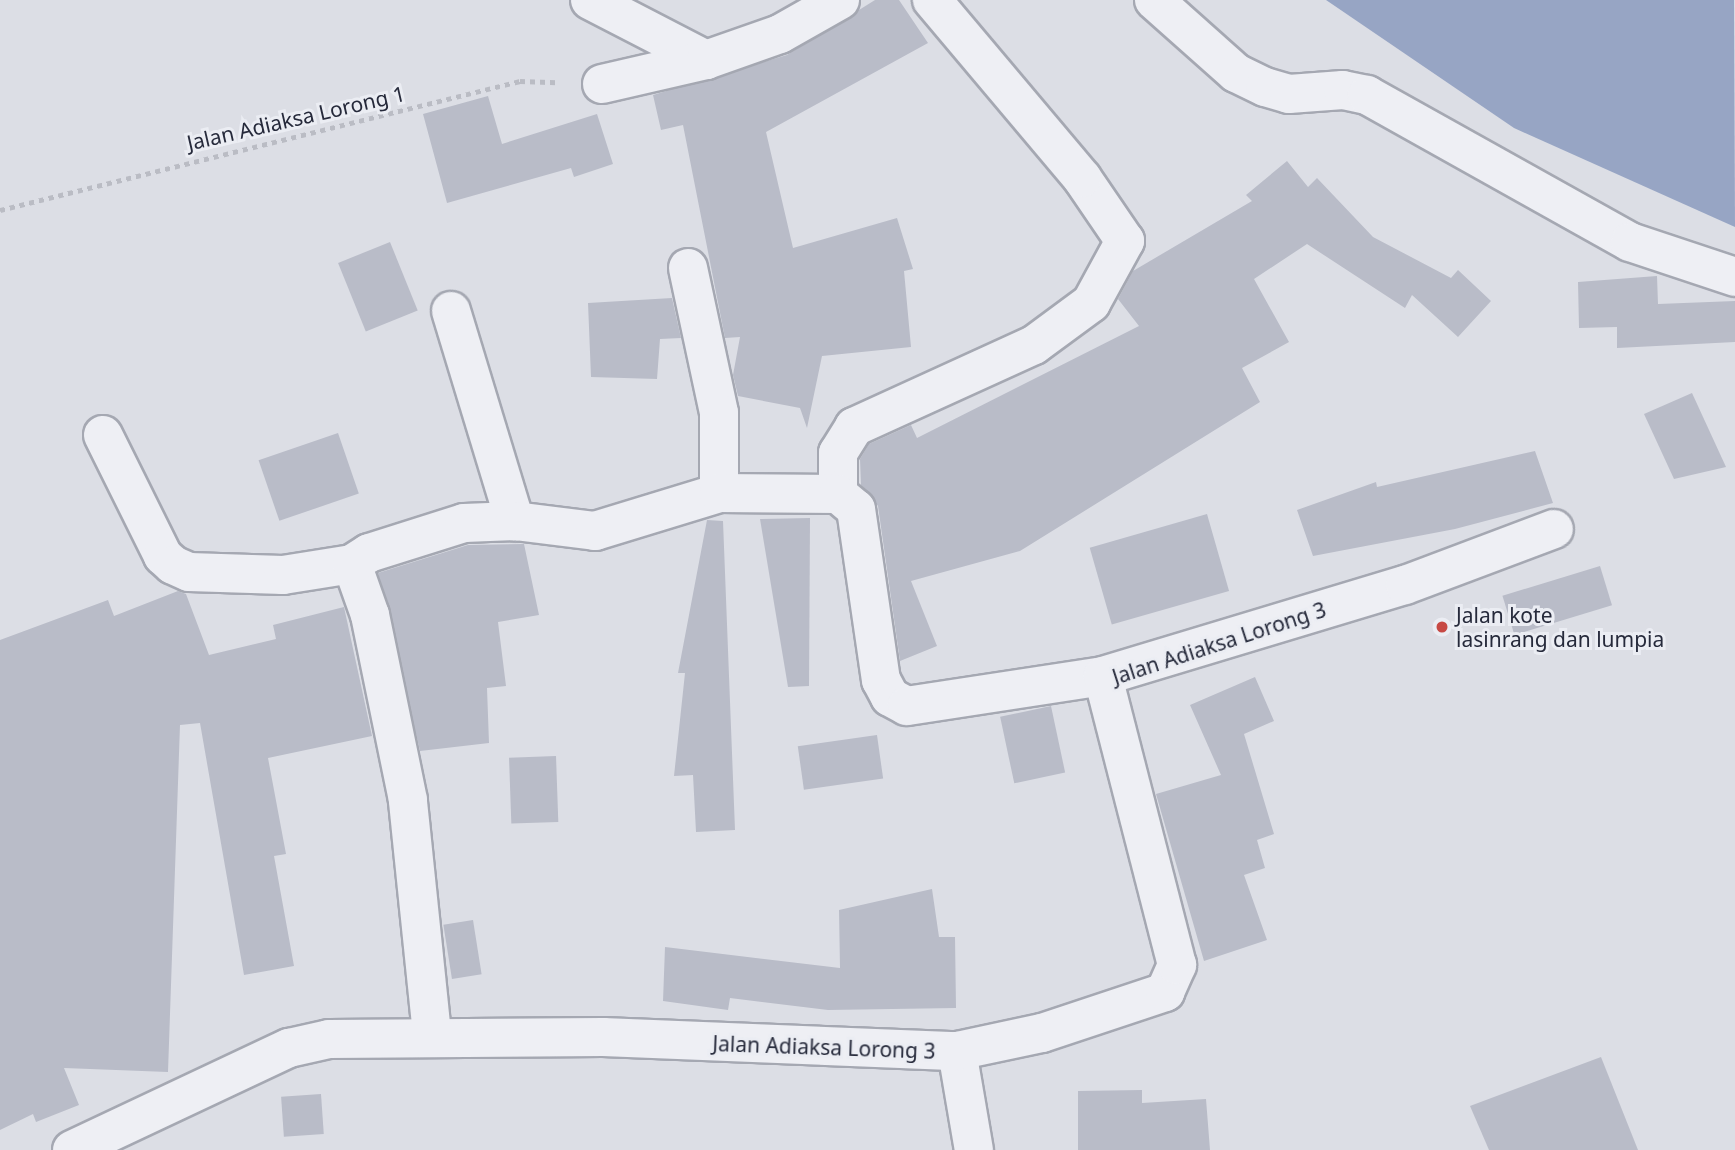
<!DOCTYPE html>
<html>
<head>
<meta charset="utf-8">
<style>
	body { margin:0 }
	#map { position:relative; width:1735px; height:1150px; overflow:hidden; background:#dcdee5; font-family:"Noto Sans",sans-serif }
	div>[style] { position:absolute }
	[style*='--x'] { left:calc(var(--x)*1px); top:calc(var(--y)*1px); width:calc(var(--w)*1px); rotate:calc(var(--a)*1deg) }
	.water>* { inset:0; background:#97a5c4 }
	.building>* { inset:0; background:#b9bcc8; transform-origin:0 0 }
	.path>* { height:4.5px; margin-top:-2.25px; transform-origin:0; background:repeating-linear-gradient(90deg,#babcc4 0 5px,transparent 0 10px) }
	.roads { filter:drop-shadow(2px 0 #a5a8b2) drop-shadow(-2px 0 #a5a8b2) drop-shadow(0 2px #a5a8b2) drop-shadow(0 -2px #a5a8b2) }
	.street>* { height:38px; margin:-19px; padding:0 19px; transform-origin:19px; border-radius:19px; background:#eeeff4 }
	.dots>* { width:19px; height:19px; translate:-50% -50%; box-sizing:border-box; border:4px solid #ebedf3; border-radius:50% }
	span { translate:-50% -50%; white-space:nowrap; text-align:center; line-height:1.15; -webkit-text-stroke:6px #ebedf3; paint-order:stroke }
	.street-label { font-size:21px; color:#262a3b }
	.poi-label { font-size:21px; color:#262a3b }
	.left { translate:0 -50%; text-align:left }
</style>
</head>
<body>
<div id="map">
	<div class="water">
		<div style="clip-path:polygon(1326px 0,1734px 0,1735px 227px,1514px 128px)"></div>
	</div>
	<div class="building">
		<div style="clip-path:polygon(875px 0,899px 0,928px 43px,766px 132px,793px 248px,897px 218px,913px 269px,904px 271px,911px 347px,822px 356px,807px 428px,800px 408px,738px 396px,733px 375px,740px 337px,725px 338px,683px 125px,661px 130px,653px 95px,787px 55px)"></div>
		<div style="clip-path:polygon(488px 96px,502px 144px,597px 114px,613px 164px,574px 177px,571px 168px,447px 203px,423px 114px)"></div>
		<div style="clip-path:polygon(1287px 161px,1308px 187px,1317px 178px,1373px 237px,1451px 278px,1458px 270px,1491px 301px,1458px 337px,1412px 295px,1405px 308px,1307px 244px,1254px 279px,1289px 342px,1242px 368px,1260px 402px,1020px 551px,911px 581px,937px 646px,900px 661px,878px 506px,861px 485px,860px 459px,869px 444px,911px 425px,917px 438px,1139px 326px,1118px 299px,1133px 271px,1252px 201px,1246px 195px)"></div>
		<div style="left:390px;top:242px;width:74px;height:56px;rotate:68deg"></div>
		<div style="clip-path:polygon(1657px 276px,1658px 304px,1735px 301px,1735px 342px,1617px 348px,1617px 327px,1579px 328px,1578px 282px)"></div>
		<div style="clip-path:polygon(672px 298px,681px 338px,660px 339px,657px 379px,591px 377px,588px 303px)"></div>
		<div style="clip-path:polygon(1692px 393px,1726px 467px,1674px 479px,1644px 414px)"></div>
		<div style="left:338px;top:433px;width:64px;height:84px;rotate:71deg"></div>
		<div style="clip-path:polygon(1535px 451px,1553px 503px,1455px 529px,1313px 556px,1297px 510px,1376px 482px,1377px 487px)"></div>
		<div style="left:1207px;top:514px;width:80px;height:122px;rotate:74deg"></div>
		<div style="clip-path:polygon(810px 518px,809px 686px,788px 687px,760px 519px)"></div>
		<div style="clip-path:polygon(707px 520px,723px 521px,735px 830px,696px 832px,693px 775px,674px 776px,685px 673px,678px 673px)"></div>
		<div style="clip-path:polygon(524px 544px,539px 615px,498px 622px,506px 686px,487px 688px,489px 743px,420px 751px,378px 573px,468px 545px)"></div>
		<div style="left:1600px;top:566px;width:41px;height:102px;rotate:73deg"></div>
		<div style="clip-path:polygon(178px 591px,186px 594px,209px 655px,276px 639px,273px 625px,344px 607px,372px 736px,268px 758px,286px 854px,274px 856px,294px 966px,244px 975px,200px 723px,180px 725px,168px 1072px,64px 1068px,79px 1105px,36px 1122px,33px 1114px,0 1130px,0 640px,108px 600px,114px 616px)"></div>
		<div style="clip-path:polygon(1255px 677px,1274px 721px,1244px 734px,1274px 834px,1257px 840px,1265px 868px,1244px 875px,1267px 940px,1204px 961px,1156px 794px,1221px 775px,1190px 705px)"></div>
		<div style="left:1051px;top:706px;width:68px;height:52px;rotate:78deg"></div>
		<div style="left:877px;top:735px;width:44px;height:80px;rotate:82deg"></div>
		<div style="left:556px;top:756px;width:66px;height:47px;rotate:88deg"></div>
		<div style="clip-path:polygon(932px 889px,939px 937px,955px 937px,956px 1008px,828px 1010px,730px 998px,728px 1010px,663px 1001px,665px 947px,840px 968px,839px 910px)"></div>
		<div style="left:473px;top:920px;width:55px;height:30px;rotate:81deg"></div>
		<div style="clip-path:polygon(1601px 1057px,1638px 1150px,1489px 1150px,1470px 1106px)"></div>
		<div style="clip-path:polygon(1142px 1090px,1142px 1103px,1206px 1099px,1210px 1150px,1078px 1150px,1078px 1091px)"></div>
		<div style="left:321px;top:1094px;width:40px;height:40px;rotate:86deg"></div>
	</div>
	<div class="path">
		<div style="--x:0;--y:210;--w:536;--a:-13.93"></div>
		<div style="--x:520;--y:81;--w:37;--a:2"></div>
	</div>
	<div class="roads">
		<div class="street">
			<div style="--x:590;--y:0;--w:131;--a:27.3"></div>
			<div style="--x:1154;--y:0;--w:110;--a:41.7"></div>
			<div style="--x:1236;--y:73;--w:32;--a:26"></div>
			<div style="--x:1265;--y:87;--w:25;--a:16"></div>
			<div style="--x:1289;--y:94;--w:54;--a:-4.2"></div>
			<div style="--x:1343;--y:90;--w:25;--a:12"></div>
			<div style="--x:1367;--y:95;--w:301;--a:29.2"></div>
			<div style="--x:1630;--y:242;--w:111;--a:18.4"></div>
			<div style="--x:602;--y:84;--w:107;--a:-13"></div>
			<div style="--x:706;--y:60;--w:78;--a:-19.4"></div>
			<div style="--x:780;--y:34;--w:69;--a:-29.5"></div>
			<div style="--x:688;--y:268;--w:148;--a:77.9"></div>
			<div style="--x:719;--y:413;--w:80;--a:90"></div>
			<div style="--x:451;--y:311;--w:220;--a:73.1"></div>
			<div style="--x:103;--y:435;--w:135;--a:63.6"></div>
			<div style="--x:163;--y:556;--w:13;--a:42"></div>
			<div style="--x:173;--y:565;--w:17;--a:24"></div>
			<div style="--x:189;--y:572;--w:94;--a:1.8"></div>
			<div style="--x:283;--y:575;--w:70;--a:-9.1"></div>
			<div style="--x:838;--y:494;--w:41;--a:-90"></div>
			<div style="--x:838;--y:453;--w:31;--a:-58"></div>
			<div style="--x:854;--y:427;--w:198;--a:-24.5"></div>
			<div style="--x:1034;--y:345;--w:71;--a:-36.4"></div>
			<div style="--x:1091;--y:303;--w:71;--a:-61.3"></div>
			<div style="--x:1125;--y:241;--w:76;--a:-124.3"></div>
			<div style="--x:1082;--y:178;--w:233;--a:-130.1"></div>
			<div style="--x:432;--y:1034;--w:235;--a:-95.9"></div>
			<div style="--x:408;--y:800;--w:189;--a:-101.6"></div>
			<div style="--x:370;--y:615;--w:54;--a:-109.4"></div>
			<div style="--x:352;--y:564;--w:20;--a:-33"></div>
			<div style="--x:369;--y:553;--w:100;--a:-17.5"></div>
			<div style="--x:464;--y:523;--w:51;--a:-2.2"></div>
			<div style="--x:515;--y:521;--w:81;--a:7.1"></div>
			<div style="--x:595;--y:531;--w:130;--a:-17"></div>
			<div style="--x:719;--y:493;--w:119;--a:0.5"></div>
			<div style="--x:838;--y:494;--w:23;--a:40"></div>
			<div style="--x:856;--y:509;--w:173;--a:81.7"></div>
			<div style="--x:881;--y:680;--w:19;--a:62"></div>
			<div style="--x:890;--y:697;--w:19;--a:28"></div>
			<div style="--x:907;--y:706;--w:198;--a:-8.7"></div>
			<div style="--x:1103;--y:676;--w:315;--a:-16.8"></div>
			<div style="--x:1405;--y:585;--w:159;--a:-20.6"></div>
			<div style="--x:957;--y:1051;--w:100;--a:80.3"></div>
			<div style="--x:72;--y:1150;--w:240;--a:-25.2"></div>
			<div style="--x:289;--y:1048;--w:41;--a:-12.7"></div>
			<div style="--x:329;--y:1039;--w:274;--a:-0.4"></div>
			<div style="--x:603;--y:1037;--w:354;--a:2.3"></div>
			<div style="--x:957;--y:1051;--w:87;--a:-12"></div>
			<div style="--x:1042;--y:1033;--w:130;--a:-18.4"></div>
			<div style="--x:1165;--y:992;--w:30;--a:-66"></div>
			<div style="--x:1177;--y:965;--w:298;--a:-104.4"></div>
		</div>
	</div>
	<div class="dots">
		<div style="left:1442px;top:627px;background:#c74944"></div>
	</div>
	<div class="street-label">
		<span style="left:296px;top:118px;rotate:-13deg">Jalan Adiaksa Lorong 1</span>
		<span style="left:1219px;top:643px;rotate:-18deg">Jalan Adiaksa Lorong 3</span>
		<span style="left:824px;top:1047px;rotate:2deg">Jalan Adiaksa Lorong 3</span>
	</div>
	<div class="poi-label">
		<span class="left" style="left:1456px;top:627px">Jalan kote<br>lasinrang dan lumpia</span>
	</div>
</div>
</body>
</html>
